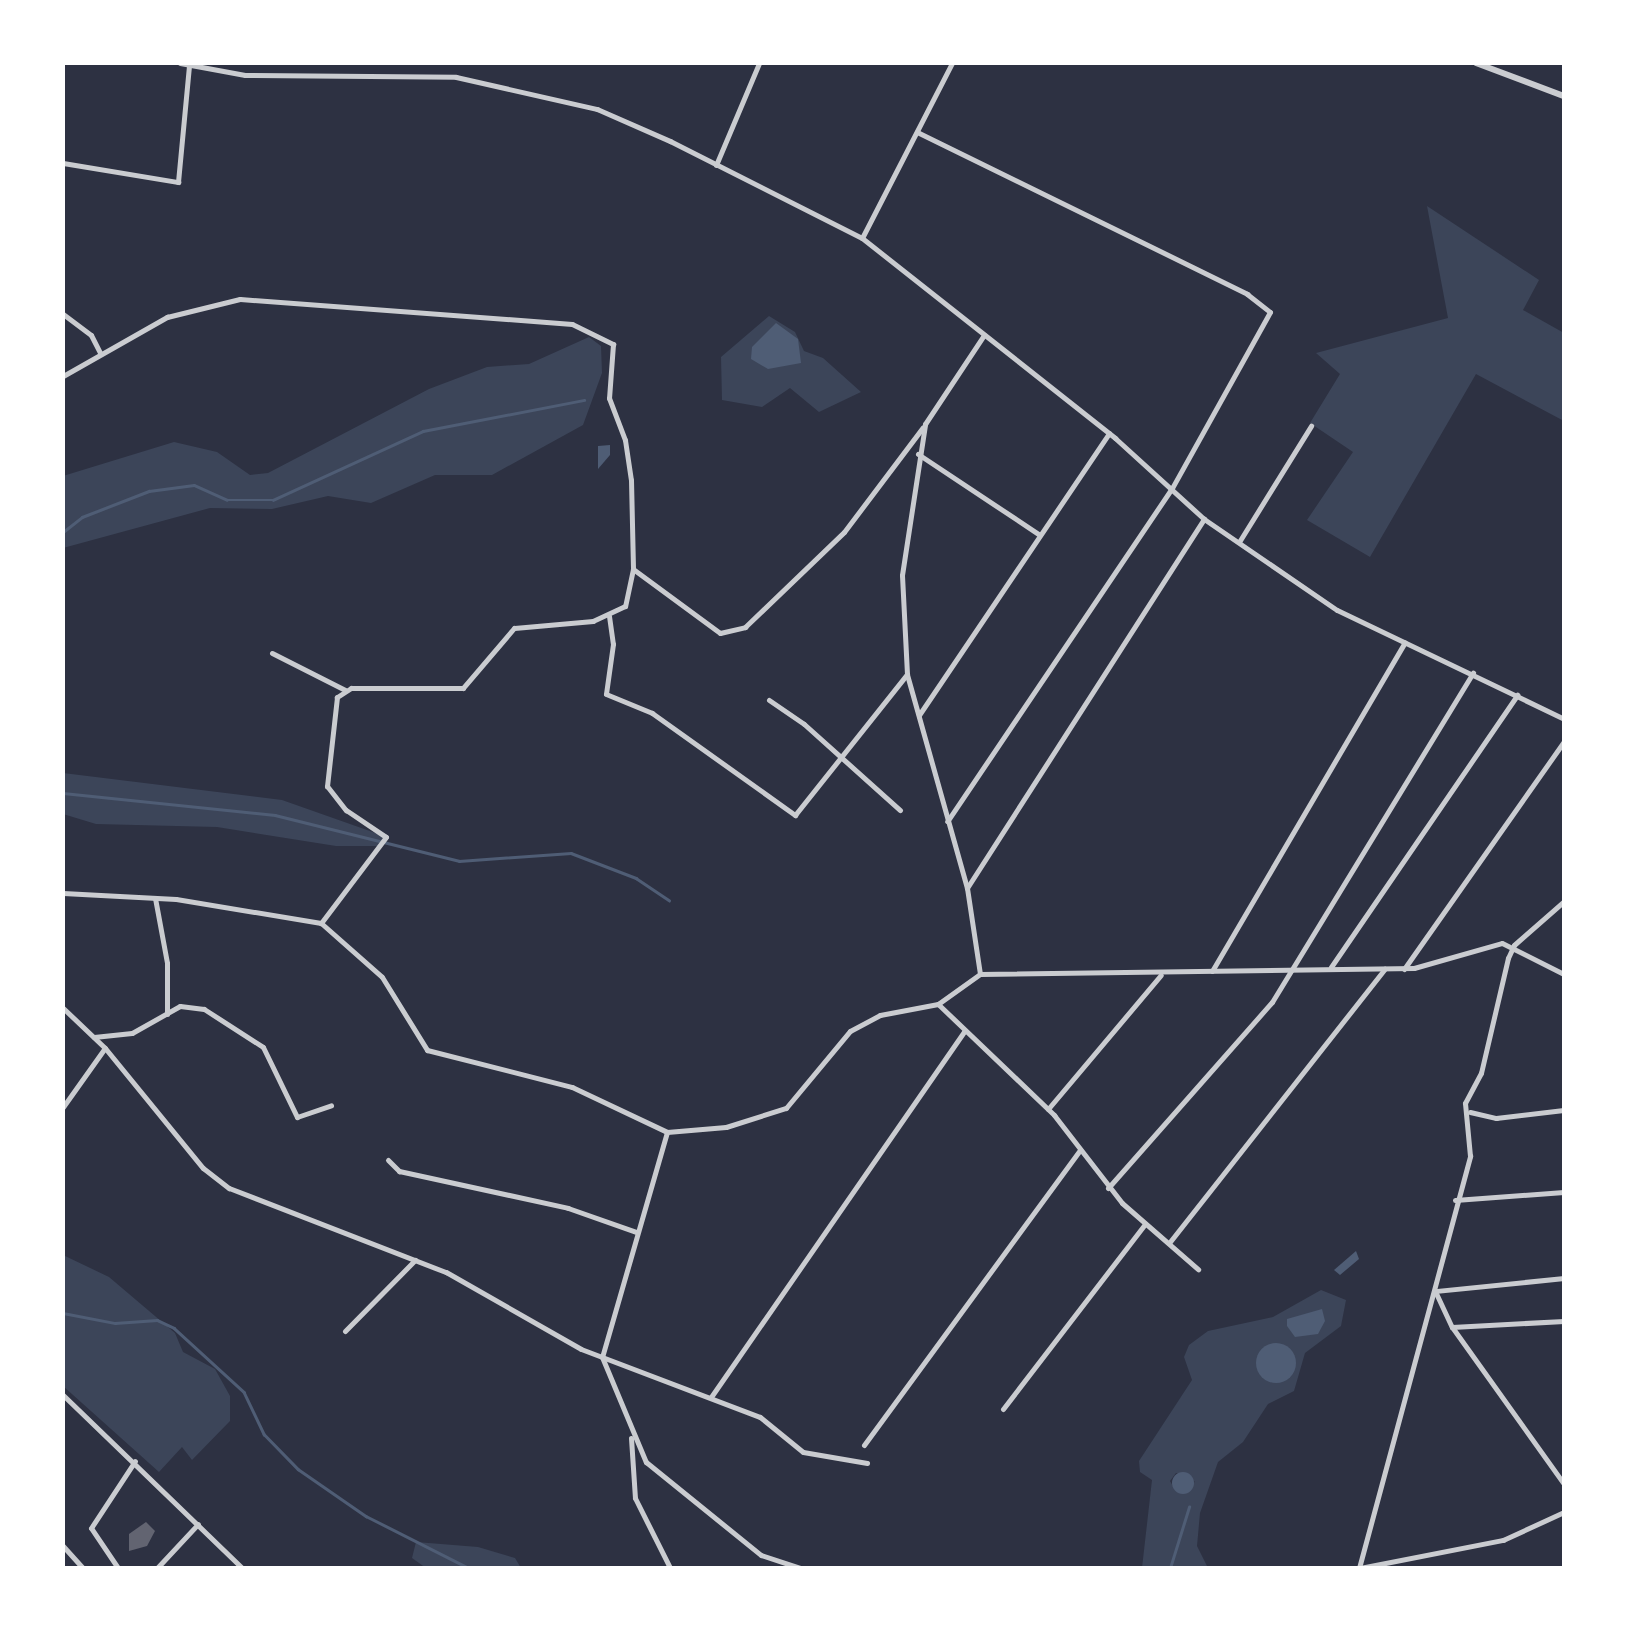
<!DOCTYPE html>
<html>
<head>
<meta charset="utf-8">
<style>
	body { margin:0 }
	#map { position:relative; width:1627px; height:1631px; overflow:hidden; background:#2d3142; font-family:"Playfair Display",serif }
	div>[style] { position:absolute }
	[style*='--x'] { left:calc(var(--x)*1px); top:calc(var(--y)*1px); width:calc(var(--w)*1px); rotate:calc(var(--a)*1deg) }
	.green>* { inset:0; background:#3c4559 }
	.water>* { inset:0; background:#4f5d75 }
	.round { border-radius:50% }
	.stream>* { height:2.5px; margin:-1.25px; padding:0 1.25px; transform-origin:1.25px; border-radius:1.25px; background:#4f5d75 }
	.building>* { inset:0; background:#626471 }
	.minor>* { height:5px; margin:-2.5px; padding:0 2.5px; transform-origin:2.5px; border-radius:2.5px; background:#caccd0 }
	.tertiary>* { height:6px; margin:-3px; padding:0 3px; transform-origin:3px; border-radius:3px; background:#caccd0 }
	span { translate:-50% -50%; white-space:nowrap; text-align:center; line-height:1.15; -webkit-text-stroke:5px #fff; paint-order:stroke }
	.frame { position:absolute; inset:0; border:65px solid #fff; pointer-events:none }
</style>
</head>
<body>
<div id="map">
	<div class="green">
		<div style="clip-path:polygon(1427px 206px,1539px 280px,1523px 310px,1564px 333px,1564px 421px,1476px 374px,1370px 557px,1307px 520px,1353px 452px,1310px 423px,1340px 374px,1316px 353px,1448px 318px)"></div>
		<div style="clip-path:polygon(769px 316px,795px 332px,804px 351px,823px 358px,861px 392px,819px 412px,790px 388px,762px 407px,722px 400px,721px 357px)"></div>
		<div style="clip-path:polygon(589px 337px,601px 346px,602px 373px,583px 425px,492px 475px,435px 475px,371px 503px,328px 496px,272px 509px,210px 508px,63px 548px,63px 476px,174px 442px,217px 452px,250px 475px,268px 473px,429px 389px,487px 367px,529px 364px)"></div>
		<div style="clip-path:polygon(63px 773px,282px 800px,384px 836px,379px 846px,336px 846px,217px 827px,96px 824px,63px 814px)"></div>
		<div style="clip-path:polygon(63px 1255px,109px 1277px,175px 1333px,183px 1352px,215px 1369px,230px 1396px,230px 1421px,192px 1460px,182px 1447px,159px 1472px,63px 1386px)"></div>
		<div style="clip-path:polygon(evenodd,1321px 1290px,1346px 1300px,1341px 1326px,1305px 1353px,1294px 1391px,1268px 1404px,1243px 1442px,1218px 1462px,1200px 1513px,1197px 1546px,1208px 1568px,1142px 1568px,1152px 1480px,1140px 1472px,1139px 1461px,1192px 1380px,1184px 1357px,1189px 1345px,1208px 1331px,1273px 1317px,1321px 1290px,1176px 1473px,1184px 1474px,1195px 1482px,1174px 1488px,1170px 1481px,1176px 1473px)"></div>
		<div style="clip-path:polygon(416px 1542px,478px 1547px,515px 1558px,521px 1568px,426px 1568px,412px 1558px)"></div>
	</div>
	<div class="water">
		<div style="clip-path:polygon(776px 323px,798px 339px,801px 363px,768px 369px,751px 359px,752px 347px)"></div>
		<div style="clip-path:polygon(610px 445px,610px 455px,598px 469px,598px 446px)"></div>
		<div style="clip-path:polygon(1356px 1251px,1359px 1259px,1340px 1275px,1334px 1270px)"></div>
		<div style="clip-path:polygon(1322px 1309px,1325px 1321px,1318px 1334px,1295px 1337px,1287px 1326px,1287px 1319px)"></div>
		<div class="round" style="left:1256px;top:1343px;width:40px;height:40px"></div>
		<div class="round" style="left:1172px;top:1472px;width:22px;height:22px"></div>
	</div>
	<div class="stream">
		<div style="--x:63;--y:532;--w:24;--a:-38"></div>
		<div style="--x:82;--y:517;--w:72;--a:-21.2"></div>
		<div style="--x:149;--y:491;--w:45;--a:-7.6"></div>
		<div style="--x:194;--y:485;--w:36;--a:24"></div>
		<div style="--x:227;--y:500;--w:46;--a:0"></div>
		<div style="--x:273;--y:500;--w:165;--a:-24.7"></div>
		<div style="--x:423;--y:431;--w:164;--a:-10.9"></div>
		<div style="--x:63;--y:793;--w:213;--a:5.9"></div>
		<div style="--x:275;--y:815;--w:190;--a:14"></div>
		<div style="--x:459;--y:861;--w:112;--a:-4.1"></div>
		<div style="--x:571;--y:853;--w:70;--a:21"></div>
		<div style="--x:636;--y:878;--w:40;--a:34"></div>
		<div style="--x:63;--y:1313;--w:53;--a:10.9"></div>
		<div style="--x:115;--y:1323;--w:42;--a:-4.1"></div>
		<div style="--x:157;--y:1320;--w:19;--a:25"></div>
		<div style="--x:174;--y:1328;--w:95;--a:42.4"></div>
		<div style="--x:244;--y:1392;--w:47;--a:64.5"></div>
		<div style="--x:264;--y:1434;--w:49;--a:45.8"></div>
		<div style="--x:298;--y:1469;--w:83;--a:34.7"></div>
		<div style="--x:366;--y:1516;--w:115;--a:26.8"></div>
		<div style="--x:1170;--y:1568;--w:64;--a:-72.7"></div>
	</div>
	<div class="building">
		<div style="clip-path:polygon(146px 1522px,155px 1531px,147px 1546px,129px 1551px,129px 1534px)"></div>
	</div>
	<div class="minor">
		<div style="--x:180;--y:63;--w:66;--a:10.5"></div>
		<div style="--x:245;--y:75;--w:211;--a:0.5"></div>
		<div style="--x:456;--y:77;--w:145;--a:12.8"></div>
		<div style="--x:597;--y:109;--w:80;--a:23.7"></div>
		<div style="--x:670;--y:141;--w:215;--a:26.8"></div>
		<div style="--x:862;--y:238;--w:323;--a:38.3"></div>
		<div style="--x:1115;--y:438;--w:120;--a:42.3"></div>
		<div style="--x:1204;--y:519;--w:161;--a:34.4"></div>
		<div style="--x:1337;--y:610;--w:252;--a:25.6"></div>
		<div style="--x:917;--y:132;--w:368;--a:26.1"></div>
		<div style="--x:1247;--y:294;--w:29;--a:38"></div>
		<div style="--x:1270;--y:312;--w:201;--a:119.1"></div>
		<div style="--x:1172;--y:488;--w:402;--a:124"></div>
		<div style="--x:63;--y:163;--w:117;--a:9.4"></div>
		<div style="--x:178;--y:182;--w:118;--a:-84.6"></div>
		<div style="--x:716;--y:165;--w:111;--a:-67.1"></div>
		<div style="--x:862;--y:238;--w:197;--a:-62.8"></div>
		<div style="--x:63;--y:314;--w:35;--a:37"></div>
		<div style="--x:91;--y:335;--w:20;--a:63"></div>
		<div style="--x:63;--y:376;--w:120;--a:-29.6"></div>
		<div style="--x:167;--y:317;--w:75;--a:-13.9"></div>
		<div style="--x:240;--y:299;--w:333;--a:4.3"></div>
		<div style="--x:572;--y:324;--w:46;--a:26"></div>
		<div style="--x:613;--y:344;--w:54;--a:94.2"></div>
		<div style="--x:609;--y:398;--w:45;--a:69.1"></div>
		<div style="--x:625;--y:440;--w:40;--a:81.5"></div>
		<div style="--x:631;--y:480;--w:89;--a:88.7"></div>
		<div style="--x:633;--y:569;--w:38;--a:102"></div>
		<div style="--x:625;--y:606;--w:35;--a:155"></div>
		<div style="--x:593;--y:621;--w:79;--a:174.9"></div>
		<div style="--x:514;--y:628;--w:79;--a:130.4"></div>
		<div style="--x:463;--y:688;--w:112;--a:180"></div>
		<div style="--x:351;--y:688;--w:17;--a:147"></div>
		<div style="--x:337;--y:697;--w:90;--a:96.4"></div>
		<div style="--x:327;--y:786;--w:31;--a:52"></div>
		<div style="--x:346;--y:810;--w:48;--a:34"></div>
		<div style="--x:386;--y:837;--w:108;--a:127.1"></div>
		<div style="--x:918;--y:454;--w:146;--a:33.6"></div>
		<div style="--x:1239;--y:542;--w:137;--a:-58.2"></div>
		<div style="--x:633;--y:569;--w:108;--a:36.3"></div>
		<div style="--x:720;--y:633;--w:26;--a:-13"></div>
		<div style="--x:745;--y:627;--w:137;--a:-43.8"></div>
		<div style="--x:844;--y:532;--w:131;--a:-53"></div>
		<div style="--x:609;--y:616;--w:28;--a:82"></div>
		<div style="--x:613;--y:644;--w:50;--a:98"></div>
		<div style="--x:606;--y:694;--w:50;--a:22.4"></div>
		<div style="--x:652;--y:713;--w:176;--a:35.5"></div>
		<div style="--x:795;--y:815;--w:180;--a:-51.5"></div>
		<div style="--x:272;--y:653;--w:82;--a:26.9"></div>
		<div style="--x:769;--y:700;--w:42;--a:34.4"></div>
		<div style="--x:804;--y:724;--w:129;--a:41.9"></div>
		<div style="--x:919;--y:715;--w:340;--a:-56"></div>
		<div style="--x:967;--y:888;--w:439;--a:-57.3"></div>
		<div style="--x:63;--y:893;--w:113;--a:3"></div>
		<div style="--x:176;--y:899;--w:147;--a:9.4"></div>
		<div style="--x:321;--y:923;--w:81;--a:41.5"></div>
		<div style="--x:382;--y:977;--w:86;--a:58.3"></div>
		<div style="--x:427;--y:1050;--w:150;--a:14.3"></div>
		<div style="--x:572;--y:1087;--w:105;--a:25.3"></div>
		<div style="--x:667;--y:1132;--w:59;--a:-4.8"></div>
		<div style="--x:726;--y:1127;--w:63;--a:-17.6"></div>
		<div style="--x:786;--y:1108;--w:100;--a:-50.3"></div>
		<div style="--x:850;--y:1031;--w:34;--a:-28"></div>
		<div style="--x:880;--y:1015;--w:59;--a:-10.7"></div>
		<div style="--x:938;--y:1004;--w:52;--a:-35.5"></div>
		<div style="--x:980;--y:974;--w:87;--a:-98.6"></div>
		<div style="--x:967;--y:888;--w:222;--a:-105.7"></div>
		<div style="--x:907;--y:674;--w:99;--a:-92.9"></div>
		<div style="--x:902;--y:575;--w:153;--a:-81.3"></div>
		<div style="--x:925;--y:424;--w:107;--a:-56.5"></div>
		<div style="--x:155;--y:898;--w:66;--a:79.5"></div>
		<div style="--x:167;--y:963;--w:51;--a:90"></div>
		<div style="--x:1331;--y:967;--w:330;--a:-55.6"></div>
		<div style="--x:1404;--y:969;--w:279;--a:-54.9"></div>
		<div style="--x:1212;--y:971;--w:381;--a:-59.6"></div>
		<div style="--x:980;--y:974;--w:434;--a:-0.8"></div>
		<div style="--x:1414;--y:968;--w:91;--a:-15.9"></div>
		<div style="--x:1502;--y:943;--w:69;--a:26.6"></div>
		<div style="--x:938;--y:1004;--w:161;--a:43.7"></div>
		<div style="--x:1054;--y:1115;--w:111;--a:52.3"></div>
		<div style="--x:1122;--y:1203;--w:101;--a:41"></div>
		<div style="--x:63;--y:1008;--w:58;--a:43.6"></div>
		<div style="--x:105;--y:1048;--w:155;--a:50.8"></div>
		<div style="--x:203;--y:1168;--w:33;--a:38"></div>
		<div style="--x:229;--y:1188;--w:233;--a:21.2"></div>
		<div style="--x:446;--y:1272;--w:155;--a:29.7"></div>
		<div style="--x:581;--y:1349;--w:191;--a:20.8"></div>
		<div style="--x:760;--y:1417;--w:55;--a:39.1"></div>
		<div style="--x:803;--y:1452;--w:65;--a:9.8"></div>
		<div style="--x:94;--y:1037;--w:38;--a:-6"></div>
		<div style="--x:132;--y:1033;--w:55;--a:-29.4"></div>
		<div style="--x:180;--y:1006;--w:24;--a:7"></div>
		<div style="--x:204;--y:1009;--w:70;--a:32.8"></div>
		<div style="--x:263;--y:1047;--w:78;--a:64.1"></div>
		<div style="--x:297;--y:1117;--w:36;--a:-19"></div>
		<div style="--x:63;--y:1107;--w:72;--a:-54.6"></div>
		<div style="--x:1048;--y:1109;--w:175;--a:-49.9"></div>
		<div style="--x:1470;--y:1112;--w:27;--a:13"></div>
		<div style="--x:1496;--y:1118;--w:68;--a:-6.7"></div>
		<div style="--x:667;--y:1132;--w:234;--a:106.1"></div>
		<div style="--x:602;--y:1357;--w:114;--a:67.3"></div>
		<div style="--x:646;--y:1462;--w:148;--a:39"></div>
		<div style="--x:761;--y:1555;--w:41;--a:18.4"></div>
		<div style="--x:388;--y:1160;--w:16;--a:45"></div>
		<div style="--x:399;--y:1171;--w:173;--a:12.3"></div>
		<div style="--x:568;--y:1208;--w:72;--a:19.4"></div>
		<div style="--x:1108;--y:1188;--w:248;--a:-48.6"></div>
		<div style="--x:1272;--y:1002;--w:386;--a:-58.6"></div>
		<div style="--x:1455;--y:1200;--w:109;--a:-4.2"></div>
		<div style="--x:1169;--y:1243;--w:349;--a:-51.8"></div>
		<div style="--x:1564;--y:1278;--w:130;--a:174.2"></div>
		<div style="--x:1435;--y:1291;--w:40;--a:65"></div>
		<div style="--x:1452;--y:1327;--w:193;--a:54.5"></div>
		<div style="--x:1452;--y:1327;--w:112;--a:-3.1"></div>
		<div style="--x:345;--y:1331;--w:100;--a:-45.4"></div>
		<div style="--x:63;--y:1395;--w:249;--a:44"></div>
		<div style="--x:711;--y:1397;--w:444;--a:-55.3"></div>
		<div style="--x:1003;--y:1409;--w:232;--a:-52.5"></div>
		<div style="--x:631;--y:1438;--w:60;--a:86.2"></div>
		<div style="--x:635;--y:1498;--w:78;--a:63.4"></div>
		<div style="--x:864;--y:1445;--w:366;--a:-53.8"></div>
		<div style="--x:63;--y:1546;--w:30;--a:48"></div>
		<div style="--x:118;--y:1568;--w:48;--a:-124"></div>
		<div style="--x:91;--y:1528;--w:80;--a:-56.7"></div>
		<div style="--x:157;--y:1568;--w:60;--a:-47"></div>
		<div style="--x:1359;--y:1568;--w:427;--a:-74.9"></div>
		<div style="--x:1470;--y:1156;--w:53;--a:-95.4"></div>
		<div style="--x:1465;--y:1103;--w:34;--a:-62"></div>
		<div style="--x:1481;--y:1073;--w:118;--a:-76.8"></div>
		<div style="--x:1508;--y:958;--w:14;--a:-65"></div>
		<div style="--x:1514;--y:945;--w:67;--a:-41.3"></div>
		<div style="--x:1360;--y:1568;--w:146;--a:-11.1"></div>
		<div style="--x:1503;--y:1540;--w:67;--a:-24.7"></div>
	</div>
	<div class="tertiary">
		<div style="--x:1476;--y:63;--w:94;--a:20.6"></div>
	</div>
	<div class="frame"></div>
</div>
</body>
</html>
